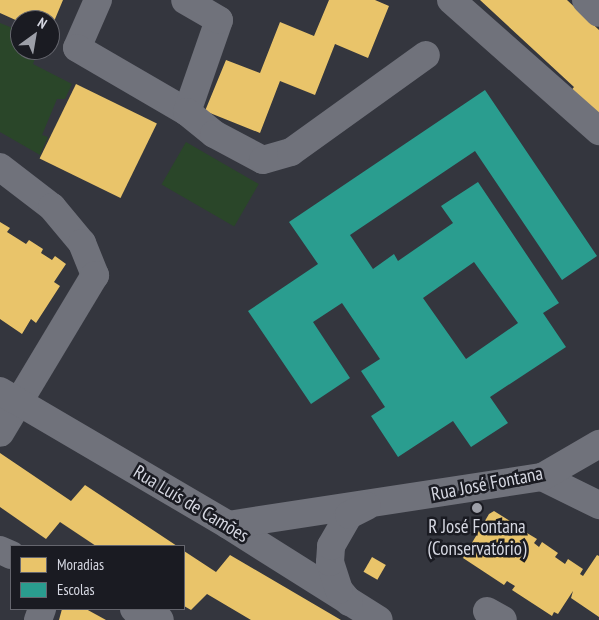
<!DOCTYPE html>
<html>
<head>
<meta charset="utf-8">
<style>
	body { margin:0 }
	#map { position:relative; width:599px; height:620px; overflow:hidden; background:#34363e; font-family:"PT Sans Narrow",sans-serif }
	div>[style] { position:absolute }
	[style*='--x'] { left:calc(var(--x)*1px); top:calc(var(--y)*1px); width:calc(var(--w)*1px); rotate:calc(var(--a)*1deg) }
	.green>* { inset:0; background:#2a4629; transform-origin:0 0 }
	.homes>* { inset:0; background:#e9c46a; transform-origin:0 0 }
	.schools>* { inset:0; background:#2a9d8f }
	.minor>* { height:28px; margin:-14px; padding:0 14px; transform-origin:14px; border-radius:14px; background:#70727b }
	.dots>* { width:14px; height:14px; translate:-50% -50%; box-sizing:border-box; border:2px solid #1a1b22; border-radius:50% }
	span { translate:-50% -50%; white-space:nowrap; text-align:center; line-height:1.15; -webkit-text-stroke:5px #1a1b22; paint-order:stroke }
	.street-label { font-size:19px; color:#d5d7e1 }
	.poi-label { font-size:19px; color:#d5d7e1 }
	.legend { position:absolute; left:10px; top:545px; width:175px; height:65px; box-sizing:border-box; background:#1a1b22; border:1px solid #65666e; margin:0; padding:6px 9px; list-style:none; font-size:15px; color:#d5d7e1 }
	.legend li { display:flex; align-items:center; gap:10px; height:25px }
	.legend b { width:25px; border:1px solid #65666e }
	.north { position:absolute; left:10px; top:10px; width:50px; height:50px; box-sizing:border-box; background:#1a1b22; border:1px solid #65666e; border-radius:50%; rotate:32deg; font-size:14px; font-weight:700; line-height:20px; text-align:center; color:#d5d7e1 }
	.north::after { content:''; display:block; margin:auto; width:18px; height:22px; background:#9d9fa8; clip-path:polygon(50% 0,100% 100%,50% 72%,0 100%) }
</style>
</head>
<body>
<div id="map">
	<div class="green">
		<div style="clip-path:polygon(0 23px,20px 31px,20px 50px,38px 50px,33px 64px,72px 84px,65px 99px,57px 99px,42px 135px,48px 137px,40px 155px,0 132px)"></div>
		<div style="left:186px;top:142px;width:84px;height:49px;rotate:30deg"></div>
	</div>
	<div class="homes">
		<div style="clip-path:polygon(0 0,63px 0,50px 31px,50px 20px,20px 22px,0 13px)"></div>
		<div style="clip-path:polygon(329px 0,375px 0,389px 6px,368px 58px,335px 44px,315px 95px,280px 81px,260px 133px,205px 111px,226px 60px,260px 73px,280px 22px,314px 36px)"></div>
		<div style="clip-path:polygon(480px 0,567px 0,599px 30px,599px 119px,570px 92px,574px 87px)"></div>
		<div style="left:76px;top:84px;width:90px;height:83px;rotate:26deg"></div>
		<div style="clip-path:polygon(0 222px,10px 228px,7px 232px,26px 244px,29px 240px,43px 249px,41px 253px,52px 260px,55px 256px,66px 264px,54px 282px,60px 286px,36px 323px,31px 319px,22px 334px,0 319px)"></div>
		<div style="clip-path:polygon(0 453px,71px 501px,85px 485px,177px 546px,96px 546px,60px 522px,46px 539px,0 507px)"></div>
		<div style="clip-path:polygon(494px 511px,510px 521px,507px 526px,519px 534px,522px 530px,537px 539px,534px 543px,539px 547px,542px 542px,558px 553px,555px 557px,565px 564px,568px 559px,583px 569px,580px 574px,583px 576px,597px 555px,599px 556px,599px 617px,571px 598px,573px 591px,558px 614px,554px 612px,552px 616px,512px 590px,515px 586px,507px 581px,504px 585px,463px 558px,489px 514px)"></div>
		<div style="clip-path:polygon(184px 551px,216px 572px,230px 555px,341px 620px,251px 620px,207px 594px,191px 610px,184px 606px)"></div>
		<div style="left:372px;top:557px;width:16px;height:17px;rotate:30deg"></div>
		<div style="clip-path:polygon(62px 609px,86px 609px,106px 620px,59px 620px)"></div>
	</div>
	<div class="schools">
		<div style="clip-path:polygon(evenodd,485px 90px,597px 256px,562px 280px,475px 151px,350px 235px,373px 269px,394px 254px,398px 261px,453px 223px,441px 206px,478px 182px,559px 303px,543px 313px,566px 347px,490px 397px,508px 423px,471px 447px,453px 421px,398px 457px,371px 416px,385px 407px,361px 371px,380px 359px,342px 303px,313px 322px,350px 378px,311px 404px,248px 311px,318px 264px,289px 222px,485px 90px,474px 262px,518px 323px,466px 359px,423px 298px,474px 262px)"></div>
	</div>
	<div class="minor">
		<div style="--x:98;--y:0;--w:52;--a:113.6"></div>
		<div style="--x:77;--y:48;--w:127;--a:30.2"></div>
		<div style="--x:187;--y:112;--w:97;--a:-70.8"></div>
		<div style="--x:219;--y:20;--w:39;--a:-150"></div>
		<div style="--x:451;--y:0;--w:198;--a:41.5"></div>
		<div style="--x:586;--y:0;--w:18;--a:45"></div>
		<div style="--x:187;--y:112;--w:35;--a:39"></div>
		<div style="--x:214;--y:134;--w:55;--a:28"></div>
		<div style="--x:263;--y:160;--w:29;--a:-16"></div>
		<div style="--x:291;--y:152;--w:166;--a:-35.7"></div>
		<div style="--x:0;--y:167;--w:66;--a:37.6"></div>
		<div style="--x:52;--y:207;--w:47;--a:50.2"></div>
		<div style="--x:82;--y:243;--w:35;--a:68"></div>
		<div style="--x:95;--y:275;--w:184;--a:121"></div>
		<div style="--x:0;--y:391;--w:264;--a:30.4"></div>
		<div style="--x:228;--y:525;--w:178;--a:32.2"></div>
		<div style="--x:542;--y:477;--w:64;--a:26.2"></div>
		<div style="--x:228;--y:525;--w:318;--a:-8.7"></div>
		<div style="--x:542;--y:477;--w:66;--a:-30.1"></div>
		<div style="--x:0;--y:550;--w:12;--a:24"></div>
		<div style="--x:349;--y:602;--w:16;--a:-130"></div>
		<div style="--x:339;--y:590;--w:29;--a:-108"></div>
		<div style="--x:330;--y:562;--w:16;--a:-86"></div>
		<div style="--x:331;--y:546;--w:36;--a:-60"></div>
		<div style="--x:349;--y:515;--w:20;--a:-27"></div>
		<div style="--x:134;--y:609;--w:28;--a:23"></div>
		<div style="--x:487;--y:611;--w:18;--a:29"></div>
		<div style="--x:38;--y:620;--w:12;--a:-70"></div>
	</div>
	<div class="dots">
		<div style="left:477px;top:508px;background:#9d9fa8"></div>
	</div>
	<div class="street-label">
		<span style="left:487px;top:484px;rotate:-11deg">Rua José Fontana</span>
		<span style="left:191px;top:504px;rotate:31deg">Rua Luís de Camões</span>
	</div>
	<div class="poi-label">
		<span style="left:477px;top:538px">R José Fontana<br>(Conservatório)</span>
	</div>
	<ul class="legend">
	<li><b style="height:14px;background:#e9c46a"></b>Moradias</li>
	<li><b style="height:14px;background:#2a9d8f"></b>Escolas</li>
	</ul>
	<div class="north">N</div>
</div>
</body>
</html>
